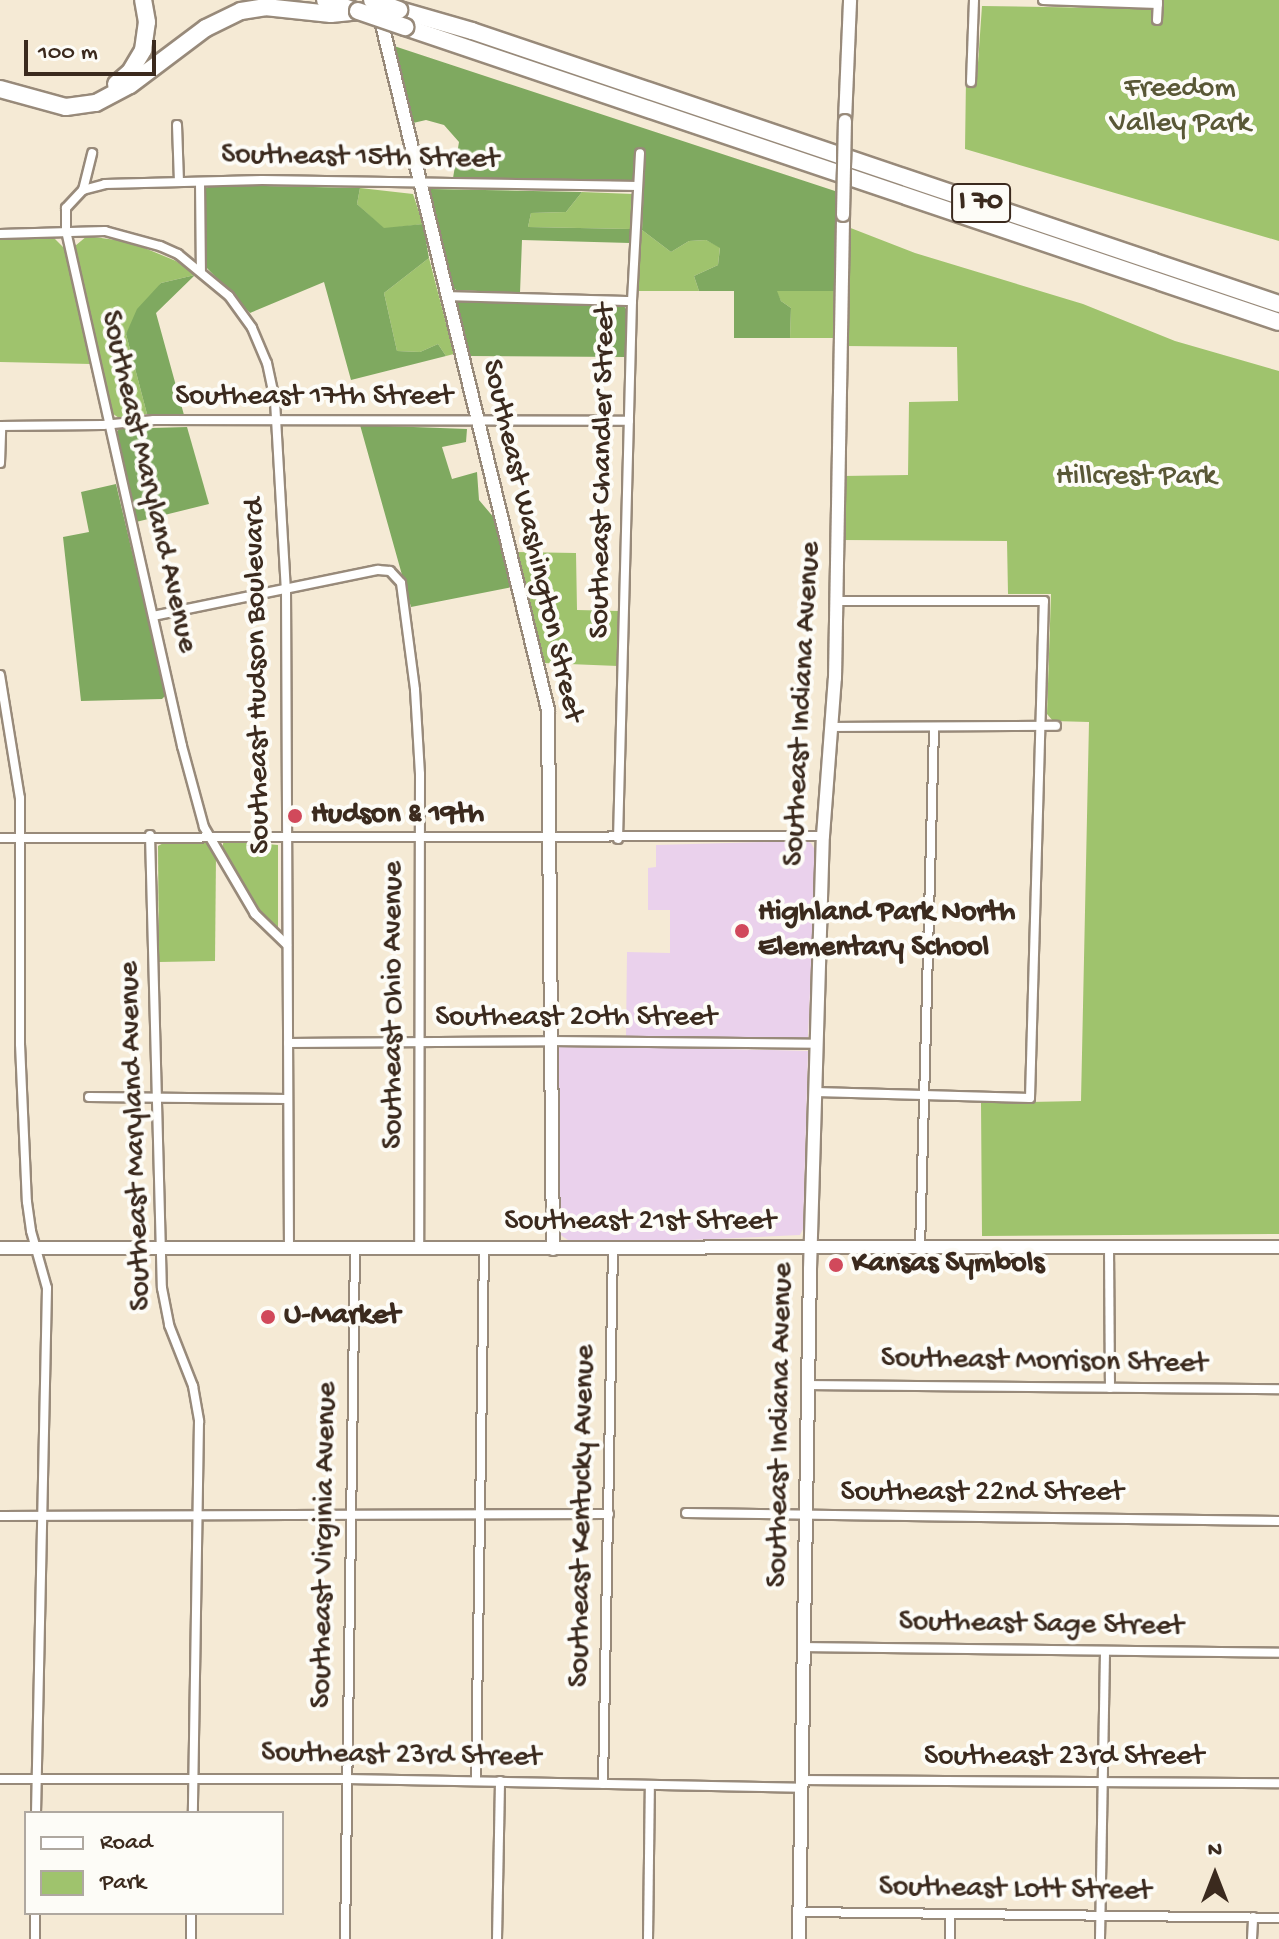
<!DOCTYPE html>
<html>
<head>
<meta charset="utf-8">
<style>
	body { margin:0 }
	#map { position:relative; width:1279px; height:1939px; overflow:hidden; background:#f5ead5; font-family:"Gochi Hand",sans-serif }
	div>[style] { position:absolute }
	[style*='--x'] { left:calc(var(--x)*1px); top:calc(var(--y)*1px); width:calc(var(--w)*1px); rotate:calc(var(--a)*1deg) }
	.built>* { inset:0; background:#ead1ec }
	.green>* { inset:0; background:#9fc36d }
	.forest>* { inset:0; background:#7fa960 }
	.roads { filter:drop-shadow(2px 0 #988a7a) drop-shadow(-2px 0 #988a7a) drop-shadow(0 2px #988a7a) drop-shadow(0 -2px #988a7a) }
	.street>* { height:8px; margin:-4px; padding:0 4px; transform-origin:4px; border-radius:4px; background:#fff }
	.secondary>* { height:12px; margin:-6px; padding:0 6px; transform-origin:6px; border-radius:6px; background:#fff }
	.highway>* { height:16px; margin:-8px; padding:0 8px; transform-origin:8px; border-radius:8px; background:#fff }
	.bridges { filter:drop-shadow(2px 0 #988a7a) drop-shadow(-2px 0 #988a7a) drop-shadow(0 2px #988a7a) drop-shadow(0 -2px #988a7a) }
	.secondary-bridge>* { height:12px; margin:-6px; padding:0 6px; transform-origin:6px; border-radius:6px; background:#fff }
	.highway-bridge>* { height:16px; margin:-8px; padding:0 8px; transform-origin:8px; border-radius:8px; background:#fff }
	.dots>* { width:22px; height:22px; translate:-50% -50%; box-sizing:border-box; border:4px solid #fdfcf7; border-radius:50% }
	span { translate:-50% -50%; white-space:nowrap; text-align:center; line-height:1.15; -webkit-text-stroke:8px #fdfcf7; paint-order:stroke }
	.shield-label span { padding:2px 6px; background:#fdfcf7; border:2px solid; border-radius:6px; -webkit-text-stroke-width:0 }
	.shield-label { font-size:28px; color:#3b2a1e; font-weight:700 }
	.park-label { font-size:30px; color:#595836 }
	.street-label { font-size:30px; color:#3b2a1e }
	.poi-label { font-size:30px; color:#3b2a1e; font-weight:700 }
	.left { translate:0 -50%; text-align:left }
	.legend { position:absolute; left:24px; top:1811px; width:260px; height:104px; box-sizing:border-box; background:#fdfcf7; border:2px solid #afa8a0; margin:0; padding:10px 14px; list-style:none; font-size:24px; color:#3b2a1e }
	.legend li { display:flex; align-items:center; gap:16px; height:40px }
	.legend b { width:40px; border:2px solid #afa8a0 }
	.north { position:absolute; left:1175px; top:1835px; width:80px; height:80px; -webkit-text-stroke:6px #fdfcf7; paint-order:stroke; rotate:0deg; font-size:22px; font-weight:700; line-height:32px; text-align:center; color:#3b2a1e }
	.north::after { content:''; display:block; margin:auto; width:28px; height:36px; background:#3b2a1e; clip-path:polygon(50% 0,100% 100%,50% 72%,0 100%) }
	.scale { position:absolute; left:24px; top:40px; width:132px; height:36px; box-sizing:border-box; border:4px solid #3b2a1e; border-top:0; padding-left:10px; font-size:24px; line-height:28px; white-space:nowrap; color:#3b2a1e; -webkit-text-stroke:6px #fdfcf7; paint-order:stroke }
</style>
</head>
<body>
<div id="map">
	<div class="built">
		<div style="clip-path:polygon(805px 841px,811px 843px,816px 852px,808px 1038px,800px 1041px,626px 1036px,627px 952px,670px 953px,670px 910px,648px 910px,648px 868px,656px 867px,656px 845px)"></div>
		<div style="clip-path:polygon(568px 1045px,808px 1051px,803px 1229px,800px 1235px,691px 1240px,568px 1240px,562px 1236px,558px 1231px,556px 1053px,557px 1048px)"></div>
	</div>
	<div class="green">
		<div style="clip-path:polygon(1163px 0,1279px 0,1279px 241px,965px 149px,966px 78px,977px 77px,982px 6px,1162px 9px)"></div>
		<div style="clip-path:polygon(360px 188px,413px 194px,423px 224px,384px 229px,357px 204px)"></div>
		<div style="clip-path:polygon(582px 192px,633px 194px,630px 229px,528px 227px,531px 213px,566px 212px)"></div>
		<div style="clip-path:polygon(848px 227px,915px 253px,1083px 304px,1175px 341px,1279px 371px,1279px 1234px,982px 1236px,981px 1103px,1081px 1101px,1089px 722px,1053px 721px,1047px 714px,1051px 594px,1008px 594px,1007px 541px,841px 540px,843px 476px,908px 475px,909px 402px,958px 401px,957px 347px,844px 346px)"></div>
		<div style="clip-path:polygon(642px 230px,671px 252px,689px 241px,706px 240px,720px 247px,718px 265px,694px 276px,699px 291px,636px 291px)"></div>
		<div style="clip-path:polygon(87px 236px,130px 242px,176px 261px,195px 275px,161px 283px,126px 334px,147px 414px,119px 418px,106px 409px,75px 246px)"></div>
		<div style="clip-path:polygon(53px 237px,64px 248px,91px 364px,0 362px,0 240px)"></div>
		<div style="clip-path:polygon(429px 258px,454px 354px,446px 356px,438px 344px,420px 352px,397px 351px,384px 293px)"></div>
		<div style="clip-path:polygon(776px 291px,836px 291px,836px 338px,790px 338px,791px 308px,781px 301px)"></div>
		<div style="clip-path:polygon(516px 552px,576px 553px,577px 610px,619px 611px,618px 666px,544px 663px)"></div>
		<div style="clip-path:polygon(204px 840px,216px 855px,215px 961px,159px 962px,158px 846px,167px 841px)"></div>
		<div style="clip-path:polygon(224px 840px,278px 845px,278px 934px,256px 907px,222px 848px)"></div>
	</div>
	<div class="forest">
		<div style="clip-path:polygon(391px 45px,835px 191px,836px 291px,777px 291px,781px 301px,791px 308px,790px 338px,734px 338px,734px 291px,699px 291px,694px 276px,718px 265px,720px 248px,706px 240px,689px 241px,671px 252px,642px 230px,644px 182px,453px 178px,459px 142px,444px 125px,426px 120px,413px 123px)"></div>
		<div style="clip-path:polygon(213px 185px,360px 188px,357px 204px,384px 228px,423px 224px,429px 258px,384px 293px,397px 351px,420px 352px,438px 344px,446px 356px,351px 380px,324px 282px,250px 313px,205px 266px,206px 188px)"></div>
		<div style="clip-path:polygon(431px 189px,582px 192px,566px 212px,531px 213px,528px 227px,630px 229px,630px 243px,522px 240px,520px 293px,456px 290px,452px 286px,428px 194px)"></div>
		<div style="clip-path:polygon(195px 275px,156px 313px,184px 415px,147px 414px,126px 334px,137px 309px,161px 283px)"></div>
		<div style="clip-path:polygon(466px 299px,624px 306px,628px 312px,626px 357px,469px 356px,456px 306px,458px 301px)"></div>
		<div style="clip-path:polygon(360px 425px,467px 429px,466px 442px,442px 447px,452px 479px,477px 472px,479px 500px,495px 519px,512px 587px,411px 607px)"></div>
		<div style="clip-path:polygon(187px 427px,209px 504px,136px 522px,116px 433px,119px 429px)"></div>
		<div style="clip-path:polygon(116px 484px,166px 695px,162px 699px,81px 701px,63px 537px,89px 532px,81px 492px)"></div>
	</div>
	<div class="roads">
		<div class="street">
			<div style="--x:1043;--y:0;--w:115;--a:2"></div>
			<div style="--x:1157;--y:20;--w:19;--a:-87"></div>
			<div style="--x:971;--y:82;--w:82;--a:-87.9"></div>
			<div style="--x:177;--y:125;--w:57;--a:88"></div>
			<div style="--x:200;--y:182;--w:89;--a:89.4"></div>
			<div style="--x:83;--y:190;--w:38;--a:-76"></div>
			<div style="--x:0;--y:234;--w:105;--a:-1.6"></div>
			<div style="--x:105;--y:231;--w:57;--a:15.3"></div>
			<div style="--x:160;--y:246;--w:20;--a:24"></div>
			<div style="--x:178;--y:254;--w:66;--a:39.5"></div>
			<div style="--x:229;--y:296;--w:39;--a:54"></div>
			<div style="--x:252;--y:328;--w:38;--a:67"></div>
			<div style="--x:267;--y:363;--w:39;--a:78"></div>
			<div style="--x:275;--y:401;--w:188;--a:86.7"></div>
			<div style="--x:286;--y:589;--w:660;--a:89.74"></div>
			<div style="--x:448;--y:296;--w:184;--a:1.6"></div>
			<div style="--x:0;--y:426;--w:103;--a:-0.6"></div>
			<div style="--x:103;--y:425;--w:51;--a:-5.6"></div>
			<div style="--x:154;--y:420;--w:475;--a:0.1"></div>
			<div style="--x:0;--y:463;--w:37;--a:-88"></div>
			<div style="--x:153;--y:616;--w:230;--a:-11.6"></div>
			<div style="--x:378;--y:570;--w:12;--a:5"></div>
			<div style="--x:390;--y:571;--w:16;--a:47"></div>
			<div style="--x:401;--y:583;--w:108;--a:82.5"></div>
			<div style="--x:415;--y:690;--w:84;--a:86.6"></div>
			<div style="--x:420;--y:774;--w:474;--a:90.1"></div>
			<div style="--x:0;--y:675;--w:125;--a:80.8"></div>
			<div style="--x:20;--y:798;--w:246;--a:90"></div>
			<div style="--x:20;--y:1044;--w:158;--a:87.5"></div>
			<div style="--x:27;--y:1202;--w:29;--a:82"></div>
			<div style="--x:31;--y:1231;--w:59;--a:74.3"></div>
			<div style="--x:47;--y:1288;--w:525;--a:91.2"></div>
			<div style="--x:832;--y:727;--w:224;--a:-0.3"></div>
			<div style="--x:150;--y:835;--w:453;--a:88.5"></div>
			<div style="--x:162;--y:1288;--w:38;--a:79"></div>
			<div style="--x:169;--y:1325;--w:66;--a:68.5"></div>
			<div style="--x:193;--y:1386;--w:36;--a:80"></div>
			<div style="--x:199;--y:1421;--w:392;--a:90.9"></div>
			<div style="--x:0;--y:838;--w:823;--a:-0.14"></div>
			<div style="--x:618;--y:839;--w:538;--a:-88.51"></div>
			<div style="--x:632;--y:301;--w:148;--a:-86.9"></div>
			<div style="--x:287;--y:945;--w:45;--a:-135.9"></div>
			<div style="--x:255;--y:914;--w:101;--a:-120.4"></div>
			<div style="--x:204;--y:827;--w:84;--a:-105.2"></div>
			<div style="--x:182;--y:746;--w:528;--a:-102.69"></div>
			<div style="--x:66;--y:231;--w:23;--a:-90"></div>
			<div style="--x:66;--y:208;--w:25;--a:-47"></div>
			<div style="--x:83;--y:190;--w:23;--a:-15"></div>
			<div style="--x:105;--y:184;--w:157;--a:-1.5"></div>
			<div style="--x:262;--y:180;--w:376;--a:0.9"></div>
			<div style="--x:288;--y:1043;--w:263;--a:-0.4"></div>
			<div style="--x:551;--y:1041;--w:266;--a:0.6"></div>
			<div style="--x:816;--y:1092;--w:214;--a:1.6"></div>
			<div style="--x:1030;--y:1098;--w:497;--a:-88.4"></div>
			<div style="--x:1044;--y:601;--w:207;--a:180"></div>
			<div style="--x:89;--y:1097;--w:199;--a:0.6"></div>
			<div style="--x:1109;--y:1248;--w:140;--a:89.6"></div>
			<div style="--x:920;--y:1249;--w:521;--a:-88.46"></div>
			<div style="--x:808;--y:1385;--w:471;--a:0.5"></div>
			<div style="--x:686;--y:1513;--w:593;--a:0.77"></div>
			<div style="--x:0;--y:1516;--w:609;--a:-0.19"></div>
			<div style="--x:803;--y:1647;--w:476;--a:0.7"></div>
			<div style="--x:0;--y:1779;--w:347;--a:0"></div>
			<div style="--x:347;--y:1779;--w:454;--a:1.1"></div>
			<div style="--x:802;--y:1780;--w:477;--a:0.4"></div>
			<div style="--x:476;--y:1781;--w:533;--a:-89.14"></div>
			<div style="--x:603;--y:1784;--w:535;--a:-88.93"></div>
			<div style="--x:799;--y:1912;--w:480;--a:0.7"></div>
			<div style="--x:35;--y:1939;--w:26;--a:-90"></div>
			<div style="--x:191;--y:1939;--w:26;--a:-90"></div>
			<div style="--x:345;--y:1939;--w:690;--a:-89.17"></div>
			<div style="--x:497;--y:1939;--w:158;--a:-88.9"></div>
			<div style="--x:648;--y:1939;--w:154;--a:-89.3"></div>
			<div style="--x:950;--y:1939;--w:23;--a:-90"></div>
			<div style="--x:1100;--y:1939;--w:288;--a:-89"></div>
			<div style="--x:1252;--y:1939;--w:22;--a:-87"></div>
		</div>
		<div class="secondary">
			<div style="--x:379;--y:12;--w:718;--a:76.39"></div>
			<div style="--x:548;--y:710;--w:539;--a:89.47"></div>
			<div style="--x:845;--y:121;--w:121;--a:-87.6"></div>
			<div style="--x:0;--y:1248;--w:1279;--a:-0.04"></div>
			<div style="--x:799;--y:1939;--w:670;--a:-89.06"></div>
			<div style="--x:810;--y:1269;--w:433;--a:-88.3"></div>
			<div style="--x:823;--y:836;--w:158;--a:-85.7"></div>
			<div style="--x:835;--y:678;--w:463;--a:-89"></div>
		</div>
		<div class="highway">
			<div style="--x:325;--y:0;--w:29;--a:20"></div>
			<div style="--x:399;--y:10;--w:76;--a:16"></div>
			<div style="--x:472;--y:31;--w:852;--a:18.69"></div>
			<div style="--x:405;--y:27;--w:922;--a:18.65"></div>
			<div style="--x:116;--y:84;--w:18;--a:-41"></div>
			<div style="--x:130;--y:72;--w:26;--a:-59"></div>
			<div style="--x:143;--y:50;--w:28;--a:-82"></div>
			<div style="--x:147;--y:22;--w:22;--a:-100"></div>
			<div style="--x:0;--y:89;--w:68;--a:15.3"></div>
			<div style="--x:66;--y:107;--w:30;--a:-8"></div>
			<div style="--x:96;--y:103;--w:38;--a:-28"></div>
			<div style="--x:130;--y:85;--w:95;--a:-36.9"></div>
			<div style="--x:206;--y:28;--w:39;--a:-26"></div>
			<div style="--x:241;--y:11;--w:24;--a:-9"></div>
			<div style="--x:265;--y:7;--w:66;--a:6.1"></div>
			<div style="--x:331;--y:14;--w:27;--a:-6"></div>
		</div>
	</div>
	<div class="bridges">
		<div class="secondary-bridge">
			<div style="--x:843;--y:215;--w:94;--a:-88.8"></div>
		</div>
		<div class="highway-bridge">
			<div style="--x:372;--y:0;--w:29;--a:20"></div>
			<div style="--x:358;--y:11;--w:50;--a:18.8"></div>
		</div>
	</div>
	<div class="dots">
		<div style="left:295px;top:816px;background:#d1495b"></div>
		<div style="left:742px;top:931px;background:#d1495b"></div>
		<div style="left:836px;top:1265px;background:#d1495b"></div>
		<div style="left:268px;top:1317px;background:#d1495b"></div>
	</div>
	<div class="shield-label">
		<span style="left:981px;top:203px">I 70</span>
	</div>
	<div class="park-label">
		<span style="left:1180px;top:107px">Freedom<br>Valley Park</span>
		<span style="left:1136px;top:478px">Hillcrest Park</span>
	</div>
	<div class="street-label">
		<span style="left:360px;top:159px;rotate:1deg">Southeast 15th Street</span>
		<span style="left:314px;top:398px">Southeast 17th Street</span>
		<span style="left:604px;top:471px;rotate:-89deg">Southeast Chandler Street</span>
		<span style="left:147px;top:482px;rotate:77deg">Southeast Maryland Avenue</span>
		<span style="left:531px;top:541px;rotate:77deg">Southeast Washington Street</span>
		<span style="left:259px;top:676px;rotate:-91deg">Southeast Hudson Boulevard</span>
		<span style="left:804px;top:704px;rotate:-87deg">Southeast Indiana Avenue</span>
		<span style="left:395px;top:1005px;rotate:-90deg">Southeast Ohio Avenue</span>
		<span style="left:576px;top:1019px">Southeast 20th Street</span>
		<span style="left:137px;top:1136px;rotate:-92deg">Southeast Maryland Avenue</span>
		<span style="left:640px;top:1223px">Southeast 21st Street</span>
		<span style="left:1044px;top:1363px;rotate:1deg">Southeast Morrison Street</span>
		<span style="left:782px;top:1425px;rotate:-89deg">Southeast Indiana Avenue</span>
		<span style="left:982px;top:1494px">Southeast 22nd Street</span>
		<span style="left:584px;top:1516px;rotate:-89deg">Southeast Kentucky Avenue</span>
		<span style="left:326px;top:1545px;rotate:-89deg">Southeast Virginia Avenue</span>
		<span style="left:1041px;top:1626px;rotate:1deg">Southeast Sage Street</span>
		<span style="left:401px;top:1757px;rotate:1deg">Southeast 23rd Street</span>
		<span style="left:1064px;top:1758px">Southeast 23rd Street</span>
		<span style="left:1015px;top:1891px;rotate:1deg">Southeast Lott Street</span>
	</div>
	<div class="poi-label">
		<span class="left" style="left:311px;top:816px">Hudson &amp; 19th</span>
		<span class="left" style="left:758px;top:931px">Highland Park North<br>Elementary School</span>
		<span class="left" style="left:852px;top:1265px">Kansas Symbols</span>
		<span class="left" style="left:284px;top:1317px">U-Market</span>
	</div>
	<ul class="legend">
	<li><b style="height:10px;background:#fff"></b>Road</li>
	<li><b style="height:22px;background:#9fc36d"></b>Park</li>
	</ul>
	<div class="north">N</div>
	<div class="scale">100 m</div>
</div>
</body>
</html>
